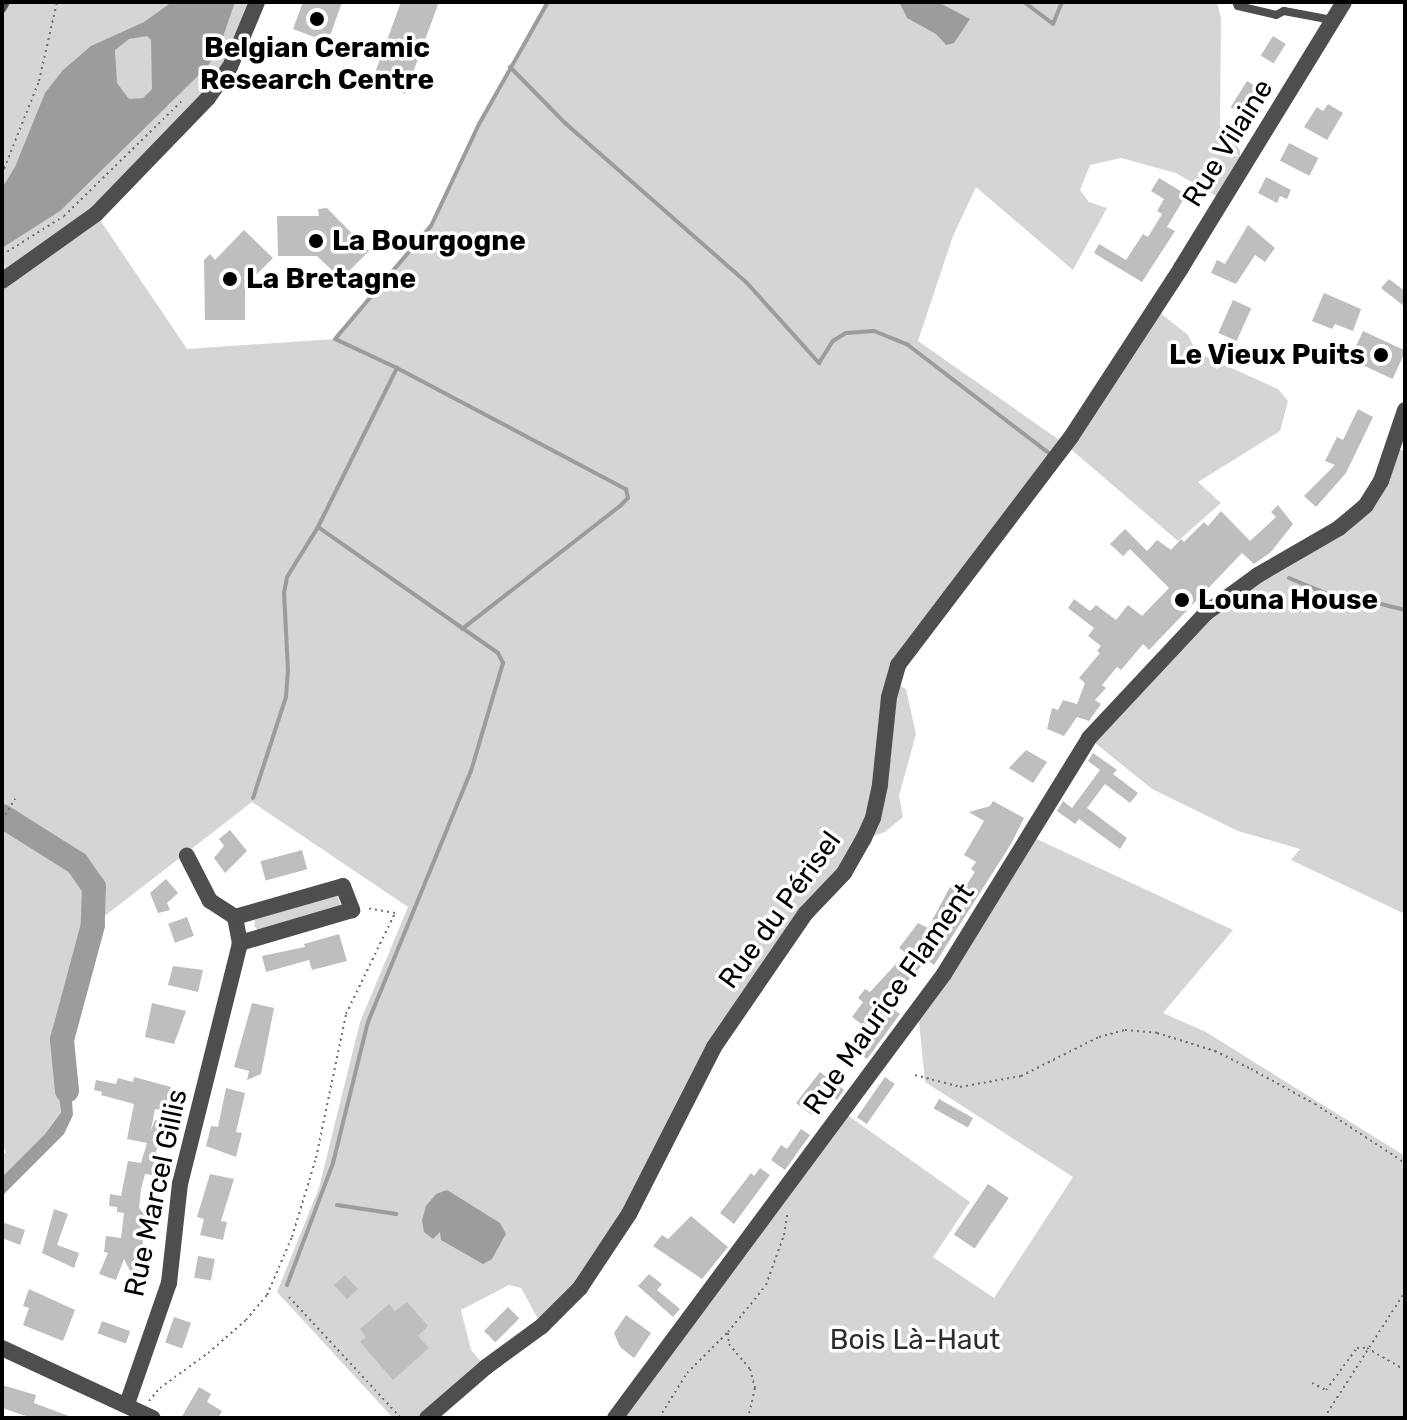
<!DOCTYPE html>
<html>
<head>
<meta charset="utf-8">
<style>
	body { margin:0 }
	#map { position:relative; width:1407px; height:1420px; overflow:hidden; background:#fff; font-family:Rubik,sans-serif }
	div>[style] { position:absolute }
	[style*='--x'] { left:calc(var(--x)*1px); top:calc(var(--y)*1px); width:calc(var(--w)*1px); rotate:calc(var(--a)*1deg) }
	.green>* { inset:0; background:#d5d5d5 }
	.water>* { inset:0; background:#9c9c9c }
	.stream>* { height:4px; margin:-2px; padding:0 2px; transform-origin:2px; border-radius:2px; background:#9c9c9c }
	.river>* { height:24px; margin:-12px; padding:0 12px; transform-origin:12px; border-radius:12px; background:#9c9c9c }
	.building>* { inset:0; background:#bebebe; transform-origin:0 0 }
	.path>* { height:2px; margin-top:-1px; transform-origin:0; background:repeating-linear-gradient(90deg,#707070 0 2px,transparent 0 6px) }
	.service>* { height:8px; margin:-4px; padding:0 4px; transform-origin:4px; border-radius:4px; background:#4e4e4e }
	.minor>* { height:16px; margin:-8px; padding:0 8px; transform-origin:8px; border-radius:8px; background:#4e4e4e }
	.tertiary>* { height:16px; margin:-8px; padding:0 8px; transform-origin:8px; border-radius:8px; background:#4e4e4e }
	.dots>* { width:22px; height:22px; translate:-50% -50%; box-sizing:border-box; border:4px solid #fff; border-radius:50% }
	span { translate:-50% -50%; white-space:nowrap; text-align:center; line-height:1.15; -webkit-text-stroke:7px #fff; paint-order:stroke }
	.poi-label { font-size:28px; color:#000; font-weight:700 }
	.left { translate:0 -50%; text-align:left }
	.right { translate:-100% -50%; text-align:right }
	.street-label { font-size:28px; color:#000 }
	.park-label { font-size:28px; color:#2c2c2c }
	.frame { position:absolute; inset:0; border:4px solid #000; pointer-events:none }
</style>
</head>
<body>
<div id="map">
	<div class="green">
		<div style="clip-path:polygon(evenodd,2px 2px,257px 2px,230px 67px,96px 214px,187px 349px,335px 339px,431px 226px,479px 124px,545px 2px,899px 2px,907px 18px,954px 43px,958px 32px,938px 2px,1217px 2px,1221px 19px,1220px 126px,1240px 150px,1240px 173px,1223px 200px,1176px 173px,1121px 158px,1090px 165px,1080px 190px,1089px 202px,1107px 208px,1073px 270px,976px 187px,953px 236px,918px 341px,1065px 444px,1155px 309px,1188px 335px,1196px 352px,1278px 389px,1288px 401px,1280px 431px,1198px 482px,1221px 503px,1178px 541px,1066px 445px,892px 681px,906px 689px,916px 734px,899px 796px,903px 817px,885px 832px,864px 839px,714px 1047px,629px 1214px,542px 1326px,521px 1288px,509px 1285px,461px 1310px,471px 1350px,486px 1367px,427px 1418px,393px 1418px,277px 1292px,319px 1188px,360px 1022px,408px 907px,252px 802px,93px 925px,64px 1025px,57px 1022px,54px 1056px,61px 1111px,45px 1134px,2px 1177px,2px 1156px,6px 1152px,2px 1144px,2px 2px,447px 1190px,506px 1234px,492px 1259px,440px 1231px,434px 1238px,447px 1190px)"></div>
		<div style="clip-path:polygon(1393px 448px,1405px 451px,1405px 914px,1291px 860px,1300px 849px,1238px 831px,1152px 789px,1089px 738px,1206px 613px,1352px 518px)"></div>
		<div style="clip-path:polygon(1030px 836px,1233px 930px,1163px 1013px,1206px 1032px,1405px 1156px,1405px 1418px,615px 1418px,843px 1112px,970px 1202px,933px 1257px,994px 1298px,1073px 1177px,925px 1082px,918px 1011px)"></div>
		<div style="clip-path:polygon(337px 896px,341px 906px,258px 930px,254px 926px,255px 919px)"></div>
	</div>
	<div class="water">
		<div style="clip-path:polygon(evenodd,172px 2px,235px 2px,219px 48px,208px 66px,60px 211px,2px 248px,2px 188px,15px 167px,45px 93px,63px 70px,91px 46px,144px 22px,172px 2px,147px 36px,151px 40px,152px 89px,143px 98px,129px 99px,117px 83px,115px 50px,129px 39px,147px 36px)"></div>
		<div style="clip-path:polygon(899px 2px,938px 2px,970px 19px,954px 43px,946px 45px,936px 34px,907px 18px)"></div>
		<div style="clip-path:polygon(54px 1056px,69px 1060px,73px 1115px,64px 1134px,2px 1196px,2px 1177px,45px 1134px,61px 1112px)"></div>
		<div style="clip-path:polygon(447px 1190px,500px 1223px,506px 1234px,492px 1259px,483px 1264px,441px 1240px,440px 1232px,433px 1239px,424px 1232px,422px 1220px,426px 1206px,436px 1194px)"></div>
	</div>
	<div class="stream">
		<div style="--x:1024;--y:2;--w:36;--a:37"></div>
		<div style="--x:1053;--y:24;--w:24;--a:-68"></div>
		<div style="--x:510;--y:67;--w:78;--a:45.5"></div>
		<div style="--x:565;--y:123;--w:242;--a:41.3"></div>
		<div style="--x:747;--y:283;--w:108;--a:48"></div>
		<div style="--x:819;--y:363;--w:26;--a:-58"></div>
		<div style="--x:833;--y:341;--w:15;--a:-32"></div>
		<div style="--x:846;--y:333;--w:28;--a:-4"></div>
		<div style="--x:874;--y:331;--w:37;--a:22"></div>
		<div style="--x:908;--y:345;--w:178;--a:37.5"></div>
		<div style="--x:397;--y:368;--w:259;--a:27.9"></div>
		<div style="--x:626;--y:489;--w:9;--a:77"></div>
		<div style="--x:628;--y:498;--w:11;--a:135"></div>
		<div style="--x:620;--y:506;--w:200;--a:142.1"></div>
		<div style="--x:1289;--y:578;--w:57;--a:22.5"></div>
		<div style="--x:1342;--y:600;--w:31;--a:4"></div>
		<div style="--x:1373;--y:602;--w:33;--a:14"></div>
		<div style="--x:253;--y:798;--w:106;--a:-71.9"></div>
		<div style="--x:286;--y:697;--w:26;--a:-86"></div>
		<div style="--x:288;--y:671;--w:78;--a:-92.9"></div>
		<div style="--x:284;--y:593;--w:16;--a:-79"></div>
		<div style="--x:287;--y:577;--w:59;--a:-58.2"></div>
		<div style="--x:318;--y:527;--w:178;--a:-63.6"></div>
		<div style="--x:397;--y:368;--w:68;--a:-154.9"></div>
		<div style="--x:335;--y:339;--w:148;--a:-49.7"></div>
		<div style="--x:431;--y:226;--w:113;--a:-64.8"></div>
		<div style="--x:479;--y:124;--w:140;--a:-60.5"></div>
		<div style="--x:337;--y:1205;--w:60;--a:8.7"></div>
		<div style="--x:287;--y:1285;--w:130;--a:-69.3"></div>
		<div style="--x:333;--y:1163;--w:145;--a:-76.1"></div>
		<div style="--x:368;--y:1022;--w:271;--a:-67.7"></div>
		<div style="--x:471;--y:771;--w:113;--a:-73.5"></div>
		<div style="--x:503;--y:663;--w:11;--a:-117"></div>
		<div style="--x:498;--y:653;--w:220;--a:-145"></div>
	</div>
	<div class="river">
		<div style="--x:2;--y:816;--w:89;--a:32.1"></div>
		<div style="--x:77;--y:863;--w:29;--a:55"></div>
		<div style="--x:94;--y:887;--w:38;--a:92"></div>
		<div style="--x:93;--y:925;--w:119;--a:105.1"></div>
		<div style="--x:62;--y:1040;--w:51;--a:84.4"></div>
	</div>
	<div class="building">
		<div style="clip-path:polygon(303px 2px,342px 2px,328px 42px,293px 29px)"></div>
		<div style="clip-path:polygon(401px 2px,439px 2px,405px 94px,372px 81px)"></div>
		<div style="left:1273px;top:36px;width:15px;height:23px;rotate:32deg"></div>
		<div style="left:1247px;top:81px;width:19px;height:31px;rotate:32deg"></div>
		<div style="clip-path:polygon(1328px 104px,1343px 113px,1327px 140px,1304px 127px,1317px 107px,1323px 111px)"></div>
		<div style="left:1289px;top:143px;width:33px;height:20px;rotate:27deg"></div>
		<div style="clip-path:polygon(1266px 177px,1291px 190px,1287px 199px,1280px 196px,1277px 203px,1258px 193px)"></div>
		<div style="clip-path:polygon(1159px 178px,1184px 193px,1183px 200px,1167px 227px,1175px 231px,1142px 282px,1094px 253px,1099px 244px,1126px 260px,1143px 234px,1148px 237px,1162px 214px,1157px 211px,1164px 199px,1151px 191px)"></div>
		<div style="clip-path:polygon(327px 208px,369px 251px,341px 279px,317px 256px,278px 256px,277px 216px,319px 216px,318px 209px)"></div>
		<div style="clip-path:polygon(1248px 225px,1275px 248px,1265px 262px,1255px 255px,1236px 284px,1211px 273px,1217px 260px,1225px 264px)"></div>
		<div style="clip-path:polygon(244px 230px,273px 258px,245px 286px,245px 320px,205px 320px,204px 260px,210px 254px,215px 260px)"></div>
		<div style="clip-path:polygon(1389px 279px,1405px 291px,1405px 307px,1381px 288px)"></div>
		<div style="clip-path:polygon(1324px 293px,1361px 309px,1353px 331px,1335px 324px,1332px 329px,1312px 321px)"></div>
		<div style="left:1233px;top:300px;width:20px;height:36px;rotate:24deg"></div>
		<div style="left:1363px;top:331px;width:47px;height:31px;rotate:25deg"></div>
		<div style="clip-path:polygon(1358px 409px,1373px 417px,1346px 473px,1316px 507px,1304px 496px,1335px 465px,1325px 461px,1337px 437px,1343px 440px)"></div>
		<div style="clip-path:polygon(1278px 505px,1293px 524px,1271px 552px,1254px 564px,1242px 553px,1149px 650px,1143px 644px,1121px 670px,1117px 667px,1102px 685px,1106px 688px,1095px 700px,1101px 704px,1089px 721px,1077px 717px,1064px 736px,1047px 729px,1052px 708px,1058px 710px,1063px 700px,1077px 704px,1085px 683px,1079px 678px,1100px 653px,1097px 651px,1101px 646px,1088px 636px,1094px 628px,1068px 608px,1074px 599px,1090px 611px,1096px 605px,1116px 620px,1128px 605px,1142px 616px,1169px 588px,1130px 549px,1123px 556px,1110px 544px,1125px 529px,1147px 551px,1157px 540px,1171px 550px,1181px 539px,1184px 542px,1204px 522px,1208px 526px,1221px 511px,1250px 541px,1276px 517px,1271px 512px)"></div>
		<div style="clip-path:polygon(1026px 750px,1047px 762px,1033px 783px,1009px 768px)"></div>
		<div style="clip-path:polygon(1093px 753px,1117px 770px,1113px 774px,1138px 793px,1130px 803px,1105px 784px,1087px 808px,1127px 838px,1120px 849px,1079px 819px,1075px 824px,1057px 811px,1063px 801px,1072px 808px,1100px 770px,1088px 761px)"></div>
		<div style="clip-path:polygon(993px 801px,1024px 818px,1011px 844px,934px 965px,927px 960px,886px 1004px,900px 1014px,867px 1059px,854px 1050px,868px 1029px,852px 1017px,863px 1002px,858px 998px,865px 989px,870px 992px,906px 953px,899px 948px,918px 923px,928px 928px,950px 887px,961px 893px,975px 872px,971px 869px,976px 862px,964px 855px,984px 821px,969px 812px,990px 806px)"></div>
		<div style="clip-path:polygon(230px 830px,247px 851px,225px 873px,214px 858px,224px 846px,219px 839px)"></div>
		<div style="left:302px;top:850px;width:20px;height:43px;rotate:75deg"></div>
		<div style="clip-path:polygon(166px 879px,178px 893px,167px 903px,170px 910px,158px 913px,150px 893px)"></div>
		<div style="left:187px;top:917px;width:20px;height:20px;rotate:70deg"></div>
		<div style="clip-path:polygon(339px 934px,347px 961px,312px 970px,309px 960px,266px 972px,262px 956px,305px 947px,304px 944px)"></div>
		<div style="clip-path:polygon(173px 966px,203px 970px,198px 992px,168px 985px)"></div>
		<div style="clip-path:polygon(152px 1003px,186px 1011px,174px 1044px,145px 1037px)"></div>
		<div style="clip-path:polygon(252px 1003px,274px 1008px,261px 1074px,247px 1080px,249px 1071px,234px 1067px)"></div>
		<div style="clip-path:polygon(820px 1072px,844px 1090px,837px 1100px,828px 1093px,812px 1115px,796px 1103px)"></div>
		<div style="clip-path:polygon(134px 1077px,171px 1087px,165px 1111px,155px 1109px,151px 1130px,155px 1120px,162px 1121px,152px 1175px,145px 1174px,141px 1189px,139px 1208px,146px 1216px,138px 1286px,124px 1259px,116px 1280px,99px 1274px,108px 1253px,104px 1252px,106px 1236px,121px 1238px,124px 1213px,117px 1212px,117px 1207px,109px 1206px,110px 1194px,121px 1196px,128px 1161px,141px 1163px,147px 1143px,127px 1139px,134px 1104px,101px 1095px,102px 1092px,94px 1090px,96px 1080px,116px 1084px,118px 1078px,133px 1082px)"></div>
		<div style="left:885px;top:1077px;width:12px;height:49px;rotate:35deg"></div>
		<div style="clip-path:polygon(226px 1088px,245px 1093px,236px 1132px,242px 1133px,236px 1157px,206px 1146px,211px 1126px,218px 1127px)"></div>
		<div style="left:939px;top:1099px;width:39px;height:11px;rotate:29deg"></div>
		<div style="clip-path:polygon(801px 1129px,810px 1135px,785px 1170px,771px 1160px,781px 1145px,787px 1149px)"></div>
		<div style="clip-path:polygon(760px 1168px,770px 1175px,734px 1224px,720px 1213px,751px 1173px,754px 1176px)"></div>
		<div style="clip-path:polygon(210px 1174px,234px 1179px,221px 1221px,227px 1222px,223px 1240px,200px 1235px,204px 1219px,197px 1217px)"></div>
		<div style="left:988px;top:1184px;width:25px;height:61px;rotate:34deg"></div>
		<div style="clip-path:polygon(54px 1209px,68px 1214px,57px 1245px,79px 1253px,74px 1268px,42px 1253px)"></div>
		<div style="clip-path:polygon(691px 1216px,728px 1247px,702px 1279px,653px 1246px,662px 1235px,668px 1239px)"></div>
		<div style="clip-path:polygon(2px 1222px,25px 1230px,20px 1245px,2px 1238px)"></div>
		<div style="left:198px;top:1256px;width:17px;height:22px;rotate:10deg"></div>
		<div style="clip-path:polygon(649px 1274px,662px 1284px,657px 1290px,680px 1309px,673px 1317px,638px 1286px)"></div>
		<div style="left:345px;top:1275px;width:19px;height:15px;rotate:47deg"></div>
		<div style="clip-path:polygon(29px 1289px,75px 1310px,63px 1341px,23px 1325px,29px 1308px,23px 1306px)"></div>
		<div style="clip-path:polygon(407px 1302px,428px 1326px,418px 1336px,429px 1348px,393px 1380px,360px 1342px,366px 1337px,360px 1329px,389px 1304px,395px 1311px)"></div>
		<div style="left:508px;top:1307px;width:16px;height:34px;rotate:45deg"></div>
		<div style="clip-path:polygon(626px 1315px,651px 1333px,634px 1358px,620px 1347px,614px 1333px)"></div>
		<div style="left:174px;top:1317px;width:18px;height:27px;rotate:19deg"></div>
		<div style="left:102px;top:1321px;width:30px;height:13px;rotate:20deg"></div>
		<div style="clip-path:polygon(2px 1385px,36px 1395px,34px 1403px,74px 1418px,32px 1418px,2px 1408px)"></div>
		<div style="clip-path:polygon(199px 1387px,211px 1394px,207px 1402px,222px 1411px,218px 1418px,181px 1418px)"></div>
	</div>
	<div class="path">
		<div style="--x:2;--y:174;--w:100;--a:-68.3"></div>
		<div style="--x:39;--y:81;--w:81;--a:-77.2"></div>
		<div style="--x:2;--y:255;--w:73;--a:-32.2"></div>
		<div style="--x:64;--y:216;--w:165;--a:-44.3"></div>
		<div style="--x:2;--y:820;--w:25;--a:-58"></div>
		<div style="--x:915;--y:1075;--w:47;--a:14.9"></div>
		<div style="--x:960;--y:1087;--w:62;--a:-10.2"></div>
		<div style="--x:1021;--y:1076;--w:87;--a:-26.6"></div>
		<div style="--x:1099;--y:1037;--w:27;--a:-15"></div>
		<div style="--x:1125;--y:1030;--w:32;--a:5"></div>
		<div style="--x:1157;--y:1033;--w:61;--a:17.2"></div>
		<div style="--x:1215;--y:1051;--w:40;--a:26.6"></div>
		<div style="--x:1251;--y:1069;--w:73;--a:28.7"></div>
		<div style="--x:1315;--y:1104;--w:108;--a:33.2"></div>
		<div style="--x:289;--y:1297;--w:165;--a:47.2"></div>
		<div style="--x:728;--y:1333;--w:11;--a:85"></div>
		<div style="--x:729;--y:1344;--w:33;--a:50"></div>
		<div style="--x:750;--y:1369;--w:20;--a:75"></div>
		<div style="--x:755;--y:1388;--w:31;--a:103"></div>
		<div style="--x:1312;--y:1383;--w:16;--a:27"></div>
		<div style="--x:1326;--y:1390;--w:52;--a:-53.6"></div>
		<div style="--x:1357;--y:1348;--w:10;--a:0"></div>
		<div style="--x:1367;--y:1348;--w:44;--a:30.1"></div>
		<div style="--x:149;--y:1401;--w:17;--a:-50"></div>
		<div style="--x:160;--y:1388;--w:59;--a:-36.1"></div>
		<div style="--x:208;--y:1353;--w:50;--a:-41"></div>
		<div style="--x:246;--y:1320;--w:33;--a:-50"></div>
		<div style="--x:267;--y:1295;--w:63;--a:-66.7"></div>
		<div style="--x:292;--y:1237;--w:83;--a:-73.1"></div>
		<div style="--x:316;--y:1158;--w:147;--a:-78.2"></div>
		<div style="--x:346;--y:1014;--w:112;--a:-64.1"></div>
		<div style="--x:395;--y:913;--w:29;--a:-170"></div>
		<div style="--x:659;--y:1418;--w:53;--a:-58.1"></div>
		<div style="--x:687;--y:1373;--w:58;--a:-45"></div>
		<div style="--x:728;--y:1332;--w:60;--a:-51"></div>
		<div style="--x:766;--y:1285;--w:53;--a:-70.2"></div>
		<div style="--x:784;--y:1235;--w:24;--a:-81"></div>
		<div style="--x:1324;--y:1418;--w:150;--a:-57.3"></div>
	</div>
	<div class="service">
		<div style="--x:1236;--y:2;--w:4;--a:63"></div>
		<div style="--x:1238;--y:6;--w:39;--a:13"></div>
		<div style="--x:1276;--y:15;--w:9;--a:-27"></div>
		<div style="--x:1284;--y:11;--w:49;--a:10.6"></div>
		<div style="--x:2;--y:9;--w:8;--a:-60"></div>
	</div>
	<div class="minor">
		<div style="--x:235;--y:917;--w:112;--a:-16"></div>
		<div style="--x:343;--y:886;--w:26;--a:69"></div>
		<div style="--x:352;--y:910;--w:117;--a:163.6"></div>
		<div style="--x:127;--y:1404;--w:128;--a:-70.9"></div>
		<div style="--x:169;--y:1283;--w:100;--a:-83.7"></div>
		<div style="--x:180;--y:1184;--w:248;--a:-76"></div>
		<div style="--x:240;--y:943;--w:26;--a:-101"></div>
		<div style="--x:235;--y:917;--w:30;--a:-147"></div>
		<div style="--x:210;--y:901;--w:51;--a:-117.1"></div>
		<div style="--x:427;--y:1418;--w:78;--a:-40.8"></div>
		<div style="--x:486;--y:1367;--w:69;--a:-36.2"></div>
		<div style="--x:542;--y:1326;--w:54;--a:-45"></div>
		<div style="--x:580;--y:1288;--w:89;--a:-56.5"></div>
		<div style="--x:629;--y:1214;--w:187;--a:-63"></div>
		<div style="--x:714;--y:1047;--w:161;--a:-55.6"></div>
		<div style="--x:805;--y:914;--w:57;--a:-46.4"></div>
		<div style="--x:844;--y:873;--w:40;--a:-60.3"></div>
		<div style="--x:864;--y:838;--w:22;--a:-66"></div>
		<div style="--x:873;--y:818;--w:35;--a:-78"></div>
		<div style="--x:880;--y:784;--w:87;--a:-84.1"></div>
		<div style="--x:889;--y:697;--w:33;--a:-74"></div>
		<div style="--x:898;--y:665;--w:286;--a:-52.8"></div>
		<div style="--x:1071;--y:437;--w:202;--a:-56.9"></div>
		<div style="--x:1181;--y:268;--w:312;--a:-58.5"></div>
	</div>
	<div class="tertiary">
		<div style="--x:2;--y:281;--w:115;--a:-35.5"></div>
		<div style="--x:96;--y:214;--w:161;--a:-46"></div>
		<div style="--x:208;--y:98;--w:38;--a:-55"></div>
		<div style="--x:230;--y:67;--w:70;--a:-67.4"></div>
		<div style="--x:2;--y:1348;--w:166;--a:24.9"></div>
		<div style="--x:615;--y:1418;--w:553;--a:-53.46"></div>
		<div style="--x:944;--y:974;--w:277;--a:-58.4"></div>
		<div style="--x:1089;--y:738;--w:171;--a:-46.9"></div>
		<div style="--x:1206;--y:613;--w:64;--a:-36.2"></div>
		<div style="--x:1258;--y:575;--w:94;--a:-30.1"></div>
		<div style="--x:1339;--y:528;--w:35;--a:-40"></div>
		<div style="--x:1366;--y:505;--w:28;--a:-58"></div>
		<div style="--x:1381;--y:481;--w:75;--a:-71.3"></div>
	</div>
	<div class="dots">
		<div style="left:317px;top:19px;background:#000"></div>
		<div style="left:316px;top:241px;background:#000"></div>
		<div style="left:230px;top:279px;background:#000"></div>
		<div style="left:1381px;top:355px;background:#000"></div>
		<div style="left:1182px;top:600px;background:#000"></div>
	</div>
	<div class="poi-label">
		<span style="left:317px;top:64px">Belgian Ceramic<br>Research Centre</span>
		<span class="left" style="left:332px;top:241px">La Bourgogne</span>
		<span class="left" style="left:246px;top:279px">La Bretagne</span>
		<span class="right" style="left:1365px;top:355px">Le Vieux Puits</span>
		<span class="left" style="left:1198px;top:600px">Louna House</span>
	</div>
	<div class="street-label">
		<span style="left:1228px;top:143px;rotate:-58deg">Rue Vilaine</span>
		<span style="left:780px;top:910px;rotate:-54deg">Rue du Périsel</span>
		<span style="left:889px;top:999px;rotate:-55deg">Rue Maurice Flament</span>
		<span style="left:156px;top:1193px;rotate:-78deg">Rue Marcel Gillis</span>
	</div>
	<div class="park-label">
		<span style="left:915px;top:1340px">Bois Là-Haut</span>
	</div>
	<div class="frame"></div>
</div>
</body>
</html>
